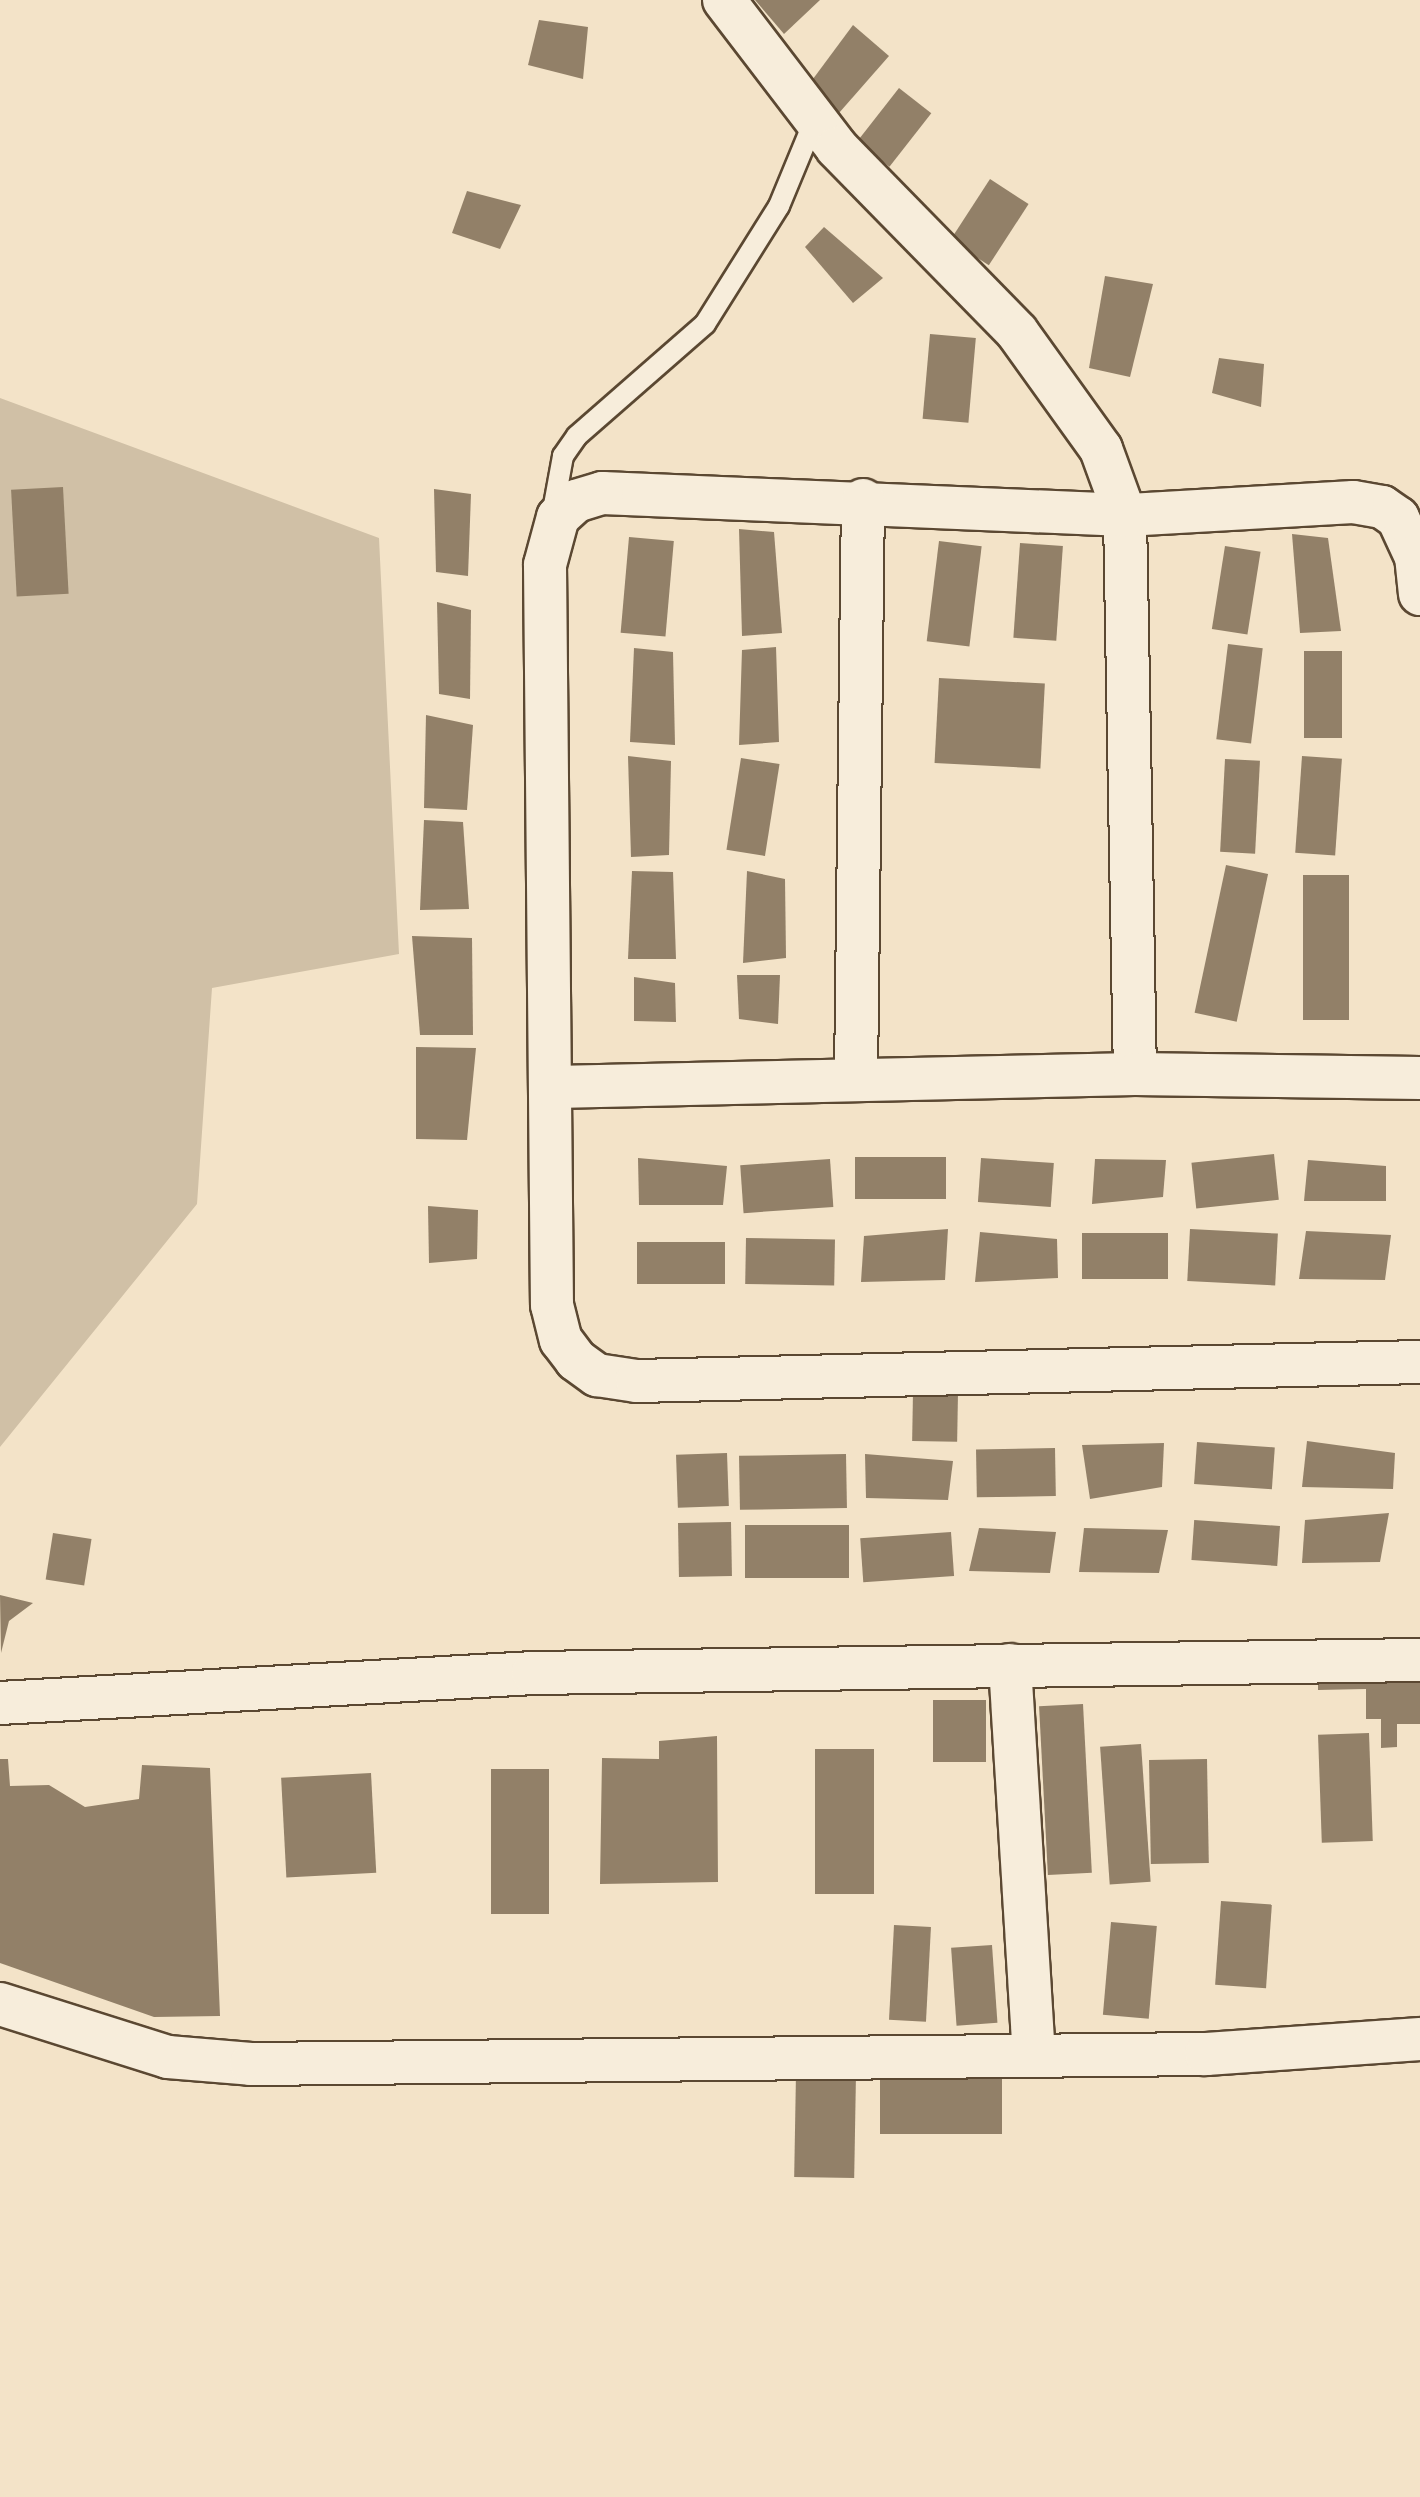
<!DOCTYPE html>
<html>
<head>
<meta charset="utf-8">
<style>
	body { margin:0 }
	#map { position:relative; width:1420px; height:2497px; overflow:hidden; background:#f3e3c8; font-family:Alegreya,serif }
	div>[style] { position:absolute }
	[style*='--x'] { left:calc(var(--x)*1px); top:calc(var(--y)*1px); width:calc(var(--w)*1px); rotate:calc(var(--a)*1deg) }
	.green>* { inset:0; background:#d0c0a6 }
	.building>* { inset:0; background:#928068; transform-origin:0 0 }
	.roads { filter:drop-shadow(2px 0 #5b4832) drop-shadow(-2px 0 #5b4832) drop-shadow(0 2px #5b4832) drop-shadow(0 -2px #5b4832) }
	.lane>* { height:20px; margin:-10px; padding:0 10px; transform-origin:10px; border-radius:10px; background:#f7eddb }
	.street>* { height:42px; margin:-21px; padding:0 21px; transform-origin:21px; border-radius:21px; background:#f7eddb }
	span { translate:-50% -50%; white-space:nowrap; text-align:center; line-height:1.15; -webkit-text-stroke:6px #f7eddb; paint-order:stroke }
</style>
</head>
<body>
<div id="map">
	<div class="green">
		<div style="clip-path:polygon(0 398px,379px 538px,399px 954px,212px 988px,197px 1204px,0 1447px)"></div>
	</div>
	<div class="building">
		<div style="clip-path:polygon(755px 0,820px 0,784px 34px)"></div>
		<div style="clip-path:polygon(539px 20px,588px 27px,583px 79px,528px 65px)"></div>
		<div style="clip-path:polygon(853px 25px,889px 56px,839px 113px,810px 83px)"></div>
		<div style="left:899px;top:88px;width:41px;height:68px;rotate:38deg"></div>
		<div style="left:990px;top:179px;width:46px;height:73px;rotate:33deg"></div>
		<div style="clip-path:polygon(467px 191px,521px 205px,500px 249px,452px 233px)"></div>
		<div style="clip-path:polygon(824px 227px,883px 278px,853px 303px,805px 247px)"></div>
		<div style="clip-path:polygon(1105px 276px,1153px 284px,1130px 377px,1089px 368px)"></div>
		<div style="left:930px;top:334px;width:46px;height:85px;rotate:5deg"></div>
		<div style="clip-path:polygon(1219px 358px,1264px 364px,1261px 407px,1212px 393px)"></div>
		<div style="left:63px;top:487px;width:107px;height:52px;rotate:87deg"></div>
		<div style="clip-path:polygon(434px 489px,471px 494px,468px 576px,436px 572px)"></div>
		<div style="clip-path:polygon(739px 529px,774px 532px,782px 633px,742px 636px)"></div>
		<div style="clip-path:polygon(1292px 534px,1328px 538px,1341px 631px,1300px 633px)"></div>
		<div style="left:629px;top:537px;width:45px;height:96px;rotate:5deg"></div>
		<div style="left:939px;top:541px;width:43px;height:101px;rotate:7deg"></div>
		<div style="left:1020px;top:543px;width:43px;height:95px;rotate:4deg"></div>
		<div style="left:1225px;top:546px;width:36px;height:84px;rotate:9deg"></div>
		<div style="clip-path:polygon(437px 602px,471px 610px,470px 699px,439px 694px)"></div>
		<div style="left:1228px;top:644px;width:35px;height:96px;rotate:7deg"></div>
		<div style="clip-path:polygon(776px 647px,779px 742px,739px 745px,742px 650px)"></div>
		<div style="clip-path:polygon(634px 648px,673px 652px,675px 745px,630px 742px)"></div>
		<div style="left:1304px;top:651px;width:38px;height:87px"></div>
		<div style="left:939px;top:678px;width:106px;height:85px;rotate:3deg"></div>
		<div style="clip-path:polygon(426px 715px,473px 725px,467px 810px,424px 808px)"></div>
		<div style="clip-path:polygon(628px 756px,671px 761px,669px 855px,631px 857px)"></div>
		<div style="left:1302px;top:756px;width:40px;height:97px;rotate:4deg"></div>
		<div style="left:741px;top:758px;width:39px;height:93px;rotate:9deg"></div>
		<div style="left:1225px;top:759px;width:35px;height:93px;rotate:3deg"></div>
		<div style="clip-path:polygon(424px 820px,463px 822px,469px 909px,420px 910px)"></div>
		<div style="left:1226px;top:865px;width:43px;height:151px;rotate:12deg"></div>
		<div style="clip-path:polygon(632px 871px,673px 872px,676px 959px,628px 959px)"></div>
		<div style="clip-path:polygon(747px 871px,785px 879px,786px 958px,743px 963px)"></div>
		<div style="left:1349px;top:875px;width:145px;height:46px;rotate:90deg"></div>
		<div style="clip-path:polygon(412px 936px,472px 938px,473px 1035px,420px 1035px)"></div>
		<div style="clip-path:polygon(737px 975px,780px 975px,778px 1024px,739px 1019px)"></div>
		<div style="clip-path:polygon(634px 977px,675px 983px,676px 1022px,634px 1021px)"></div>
		<div style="clip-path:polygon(416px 1047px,476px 1048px,467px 1140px,416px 1139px)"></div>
		<div style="left:1274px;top:1154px;width:46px;height:83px;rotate:84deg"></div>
		<div style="left:946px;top:1157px;width:42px;height:91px;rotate:90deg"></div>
		<div style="clip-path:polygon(638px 1158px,727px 1166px,723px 1205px,639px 1205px)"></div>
		<div style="left:981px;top:1158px;width:73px;height:44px;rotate:4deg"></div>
		<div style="left:830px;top:1159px;width:48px;height:90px;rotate:86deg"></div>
		<div style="clip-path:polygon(1095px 1159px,1166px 1160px,1163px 1197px,1092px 1204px)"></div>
		<div style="clip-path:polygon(1308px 1160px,1386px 1166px,1386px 1201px,1304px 1201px)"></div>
		<div style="clip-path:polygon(428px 1206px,478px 1210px,477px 1259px,429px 1263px)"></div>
		<div style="clip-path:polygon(948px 1229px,945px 1280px,861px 1282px,864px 1236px)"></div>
		<div style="left:1190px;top:1229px;width:88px;height:52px;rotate:3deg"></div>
		<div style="clip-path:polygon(1306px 1231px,1391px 1235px,1385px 1280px,1299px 1279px)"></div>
		<div style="clip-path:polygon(980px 1232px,1057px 1239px,1058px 1278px,975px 1282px)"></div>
		<div style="left:1082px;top:1233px;width:86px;height:46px"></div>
		<div style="left:746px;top:1238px;width:89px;height:46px;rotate:1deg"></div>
		<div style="left:637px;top:1242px;width:88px;height:42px"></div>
		<div style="left:913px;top:1392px;width:45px;height:49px;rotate:1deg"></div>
		<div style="clip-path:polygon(1307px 1441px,1395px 1453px,1393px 1489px,1302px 1487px)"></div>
		<div style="left:1197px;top:1442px;width:78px;height:42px;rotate:4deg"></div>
		<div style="clip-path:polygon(1164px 1443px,1162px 1487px,1090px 1499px,1082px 1445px)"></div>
		<div style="left:1055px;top:1448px;width:48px;height:79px;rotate:89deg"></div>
		<div style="left:727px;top:1453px;width:53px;height:51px;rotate:88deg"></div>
		<div style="left:846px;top:1454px;width:54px;height:107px;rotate:89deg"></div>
		<div style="clip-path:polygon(865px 1454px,953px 1461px,948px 1500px,866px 1498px)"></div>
		<div style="clip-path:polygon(1389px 1513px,1380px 1562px,1302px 1563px,1305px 1520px)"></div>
		<div style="left:731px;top:1522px;width:54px;height:53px;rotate:89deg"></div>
		<div style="left:849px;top:1525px;width:53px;height:104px;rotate:90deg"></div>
		<div style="left:1280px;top:1526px;width:40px;height:86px;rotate:94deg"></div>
		<div style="clip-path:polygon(979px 1528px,1056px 1532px,1050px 1573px,969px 1571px)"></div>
		<div style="clip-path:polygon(1084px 1528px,1168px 1530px,1159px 1573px,1079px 1572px)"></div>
		<div style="left:951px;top:1532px;width:44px;height:91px;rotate:86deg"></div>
		<div style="left:53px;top:1533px;width:39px;height:47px;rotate:9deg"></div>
		<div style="clip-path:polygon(0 1595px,33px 1603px,9px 1621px,1px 1653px)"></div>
		<div style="clip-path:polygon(1318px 1660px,1420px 1668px,1420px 1724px,1397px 1724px,1397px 1747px,1381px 1748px,1381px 1719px,1366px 1719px,1366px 1689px,1318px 1690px)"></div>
		<div style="left:933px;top:1700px;width:53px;height:62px"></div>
		<div style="left:1083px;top:1704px;width:169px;height:44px;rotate:87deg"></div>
		<div style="left:1369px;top:1733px;width:108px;height:51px;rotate:88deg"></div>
		<div style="clip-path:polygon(717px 1736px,718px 1882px,600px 1884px,602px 1758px,659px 1759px,659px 1741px)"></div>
		<div style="left:1141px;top:1744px;width:138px;height:41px;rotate:86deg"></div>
		<div style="left:874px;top:1749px;width:145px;height:59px;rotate:90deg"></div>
		<div style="clip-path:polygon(0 1759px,8px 1759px,10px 1786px,49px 1785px,85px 1807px,139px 1799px,142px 1765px,210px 1768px,220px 2016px,154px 2017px,0 1963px)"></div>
		<div style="left:1207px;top:1759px;width:104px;height:58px;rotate:89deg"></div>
		<div style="left:549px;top:1769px;width:145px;height:58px;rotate:90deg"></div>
		<div style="left:371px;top:1773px;width:100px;height:90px;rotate:87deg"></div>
		<div style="left:1221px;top:1901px;width:51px;height:84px;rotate:4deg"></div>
		<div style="left:1111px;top:1922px;width:46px;height:93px;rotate:5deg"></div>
		<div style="left:894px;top:1925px;width:37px;height:95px;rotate:3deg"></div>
		<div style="left:992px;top:1945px;width:78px;height:41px;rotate:86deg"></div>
		<div style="left:796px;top:2073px;width:60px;height:104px;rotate:1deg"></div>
		<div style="left:880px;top:2075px;width:122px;height:59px"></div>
	</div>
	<div class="roads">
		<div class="lane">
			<div style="--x:552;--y:516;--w:61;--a:-79.6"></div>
			<div style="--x:563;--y:456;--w:24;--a:-55"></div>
			<div style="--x:577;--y:436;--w:170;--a:-41.2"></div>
			<div style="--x:705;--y:324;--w:139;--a:-57.9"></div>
			<div style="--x:779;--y:206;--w:94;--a:-67.5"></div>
		</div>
		<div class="street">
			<div style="--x:724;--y:0;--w:186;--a:52.6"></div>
			<div style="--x:837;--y:148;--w:257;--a:45.6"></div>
			<div style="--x:1017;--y:332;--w:144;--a:54.3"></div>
			<div style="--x:1101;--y:449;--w:70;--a:70"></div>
			<div style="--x:1125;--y:515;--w:559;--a:88.98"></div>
			<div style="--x:1420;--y:594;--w:37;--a:-96"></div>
			<div style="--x:1416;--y:557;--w:43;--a:-114.8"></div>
			<div style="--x:1398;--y:518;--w:19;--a:-145"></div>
			<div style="--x:1382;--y:507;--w:29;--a:-170"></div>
			<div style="--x:1353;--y:502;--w:228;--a:176.7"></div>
			<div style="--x:1125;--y:515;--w:523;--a:-177.59"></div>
			<div style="--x:602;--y:493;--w:27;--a:163"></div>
			<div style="--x:576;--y:501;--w:24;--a:138"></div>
			<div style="--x:558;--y:517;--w:50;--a:105.2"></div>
			<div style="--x:545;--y:565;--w:740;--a:89.46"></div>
			<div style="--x:552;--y:1305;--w:36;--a:76"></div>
			<div style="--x:561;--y:1340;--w:25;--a:53"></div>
			<div style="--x:576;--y:1360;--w:26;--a:36"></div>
			<div style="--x:597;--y:1375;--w:40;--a:8.5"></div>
			<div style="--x:637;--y:1381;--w:783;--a:-1.39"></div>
			<div style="--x:856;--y:1078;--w:578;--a:-89.31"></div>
			<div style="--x:555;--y:1087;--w:580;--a:-1.28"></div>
			<div style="--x:1135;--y:1074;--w:285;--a:0.8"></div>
			<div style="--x:1010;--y:1665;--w:388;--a:86.5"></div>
			<div style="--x:0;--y:1703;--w:534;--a:-3.22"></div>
			<div style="--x:533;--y:1673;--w:887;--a:-0.84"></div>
			<div style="--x:0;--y:2004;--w:176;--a:17.5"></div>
			<div style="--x:168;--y:2057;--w:83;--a:4.8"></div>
			<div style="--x:251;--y:2064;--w:955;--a:-0.6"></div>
			<div style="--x:1206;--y:2054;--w:215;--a:-4"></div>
		</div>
	</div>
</div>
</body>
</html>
